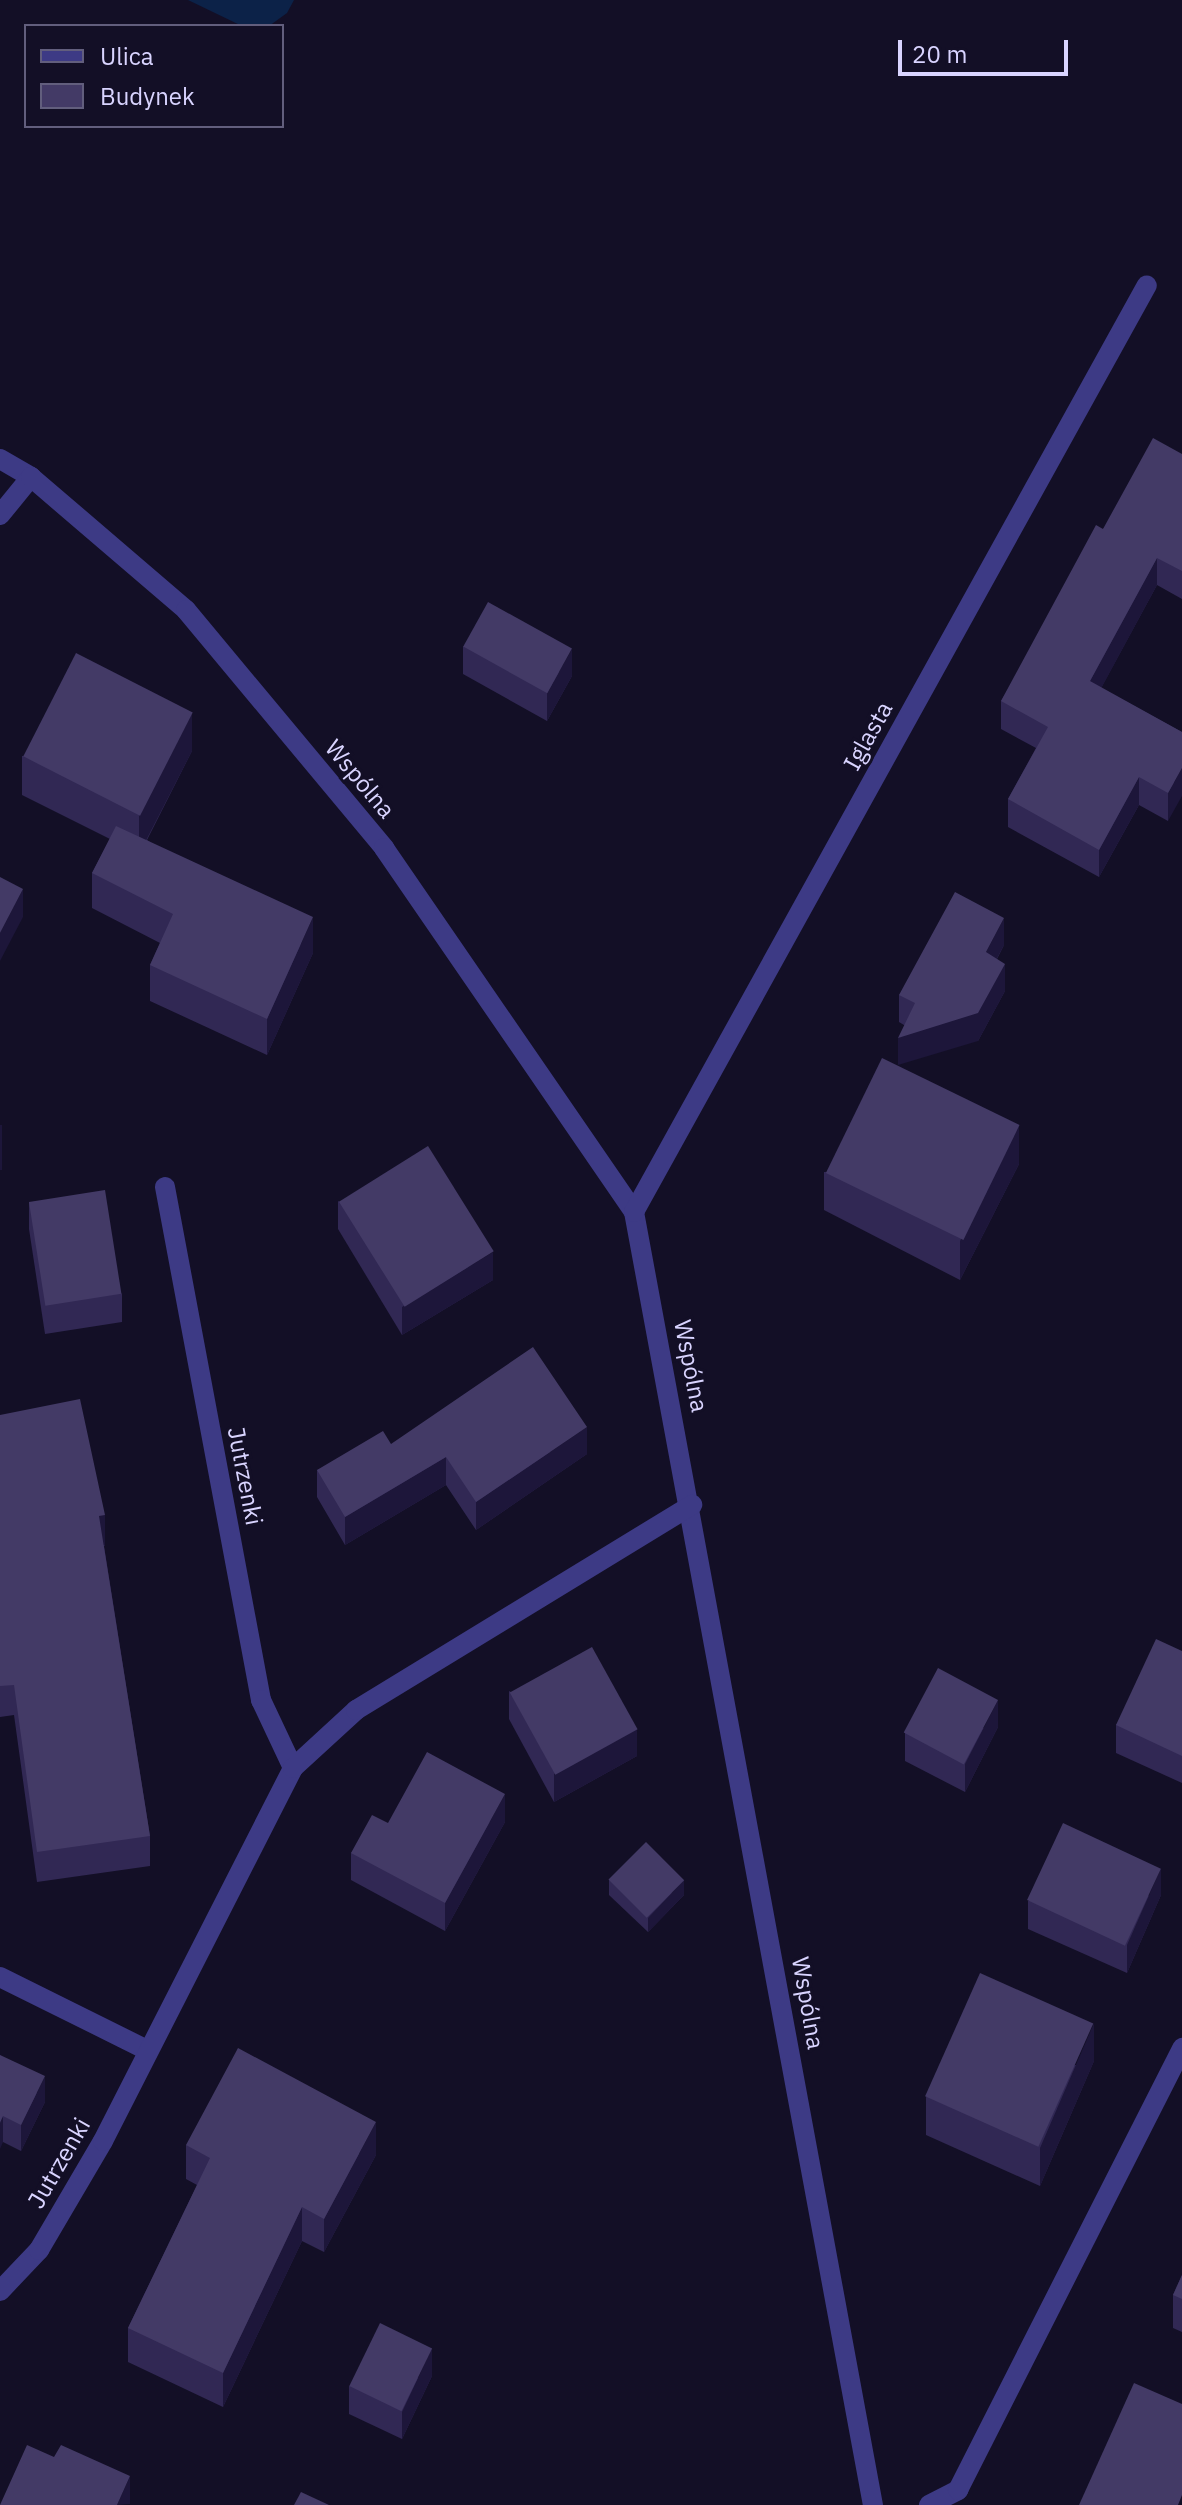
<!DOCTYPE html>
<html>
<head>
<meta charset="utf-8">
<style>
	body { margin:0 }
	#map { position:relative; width:1182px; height:2505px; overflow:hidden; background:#130f26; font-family:"IBM Plex Sans",sans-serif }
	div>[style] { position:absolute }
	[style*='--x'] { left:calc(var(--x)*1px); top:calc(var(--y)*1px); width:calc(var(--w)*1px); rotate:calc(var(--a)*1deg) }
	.water>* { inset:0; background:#0c2248 }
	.service>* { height:20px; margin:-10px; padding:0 10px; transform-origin:10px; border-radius:10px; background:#3d3a85 }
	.minor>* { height:20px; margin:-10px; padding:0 10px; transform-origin:10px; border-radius:10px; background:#3d3a85 }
	.wall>* { inset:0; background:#312854 }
	.shaded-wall>* { inset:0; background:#1d163a; transform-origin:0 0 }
	.building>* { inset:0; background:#433a66; transform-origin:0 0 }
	span { translate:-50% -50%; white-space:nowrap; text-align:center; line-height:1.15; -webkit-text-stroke:6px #130f26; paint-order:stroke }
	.street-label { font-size:24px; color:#d9d4ff }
	.legend { position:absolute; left:24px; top:24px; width:260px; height:104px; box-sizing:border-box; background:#130f26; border:2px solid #625e7d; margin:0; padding:10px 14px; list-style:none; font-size:24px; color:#d9d4ff }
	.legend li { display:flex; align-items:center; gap:16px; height:40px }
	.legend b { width:40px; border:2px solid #625e7d }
	.scale { position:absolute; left:898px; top:40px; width:170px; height:36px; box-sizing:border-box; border:4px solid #d9d4ff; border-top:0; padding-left:10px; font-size:24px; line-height:28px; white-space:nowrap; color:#d9d4ff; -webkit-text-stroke:6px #130f26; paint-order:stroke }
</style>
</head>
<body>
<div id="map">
	<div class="water">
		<div style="clip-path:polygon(188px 0,294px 0,287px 13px,269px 26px,242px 26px)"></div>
	</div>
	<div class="service">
		<div style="--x:0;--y:459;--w:36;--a:30"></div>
		<div style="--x:165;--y:1187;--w:522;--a:79.4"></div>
		<div style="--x:261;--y:1700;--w:75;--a:64.8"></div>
		<div style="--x:0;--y:1977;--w:164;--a:26.4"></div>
		<div style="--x:929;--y:2505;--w:33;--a:-27"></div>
		<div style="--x:958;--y:2490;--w:496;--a:-63.1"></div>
	</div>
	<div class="minor">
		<div style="--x:0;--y:515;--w:49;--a:-50.8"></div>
		<div style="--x:31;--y:477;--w:204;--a:40.6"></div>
		<div style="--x:186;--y:610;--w:310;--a:50.2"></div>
		<div style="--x:384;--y:848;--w:442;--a:55.5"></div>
		<div style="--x:634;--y:1212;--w:1315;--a:79.53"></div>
		<div style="--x:634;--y:1212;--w:1059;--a:-61.04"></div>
		<div style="--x:0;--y:2291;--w:57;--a:-46.4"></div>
		<div style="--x:39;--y:2250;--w:126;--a:-59.6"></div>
		<div style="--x:103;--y:2141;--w:419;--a:-63"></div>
		<div style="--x:293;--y:1768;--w:86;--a:-42.6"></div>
		<div style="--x:356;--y:1710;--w:394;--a:-31.4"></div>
	</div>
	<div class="wall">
		<div style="clip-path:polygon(1182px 454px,1182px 599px,1157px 585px,1101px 688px,1182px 732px,1168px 821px,1139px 805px,1099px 877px,1008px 827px,1008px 799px,1036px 748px,1001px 729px,1001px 701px,1103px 529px)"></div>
		<div style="clip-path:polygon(463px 646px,572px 676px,547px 721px,463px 674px)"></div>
		<div style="clip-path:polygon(192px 751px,147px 840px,313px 953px,267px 1055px,150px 1001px,150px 965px,160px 943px,92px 908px,92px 873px,110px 839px,22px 795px,22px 756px)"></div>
		<div style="clip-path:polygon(1004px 945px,997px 959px,1005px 991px,978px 1041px,904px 1025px,899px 1022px,899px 995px)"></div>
		<div style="clip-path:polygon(1019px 1164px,960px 1280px,824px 1210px,824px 1172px)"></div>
		<div style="clip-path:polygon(338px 1201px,493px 1280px,402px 1335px,338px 1229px)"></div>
		<div style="clip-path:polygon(29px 1202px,122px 1294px,122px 1322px,45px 1334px,29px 1229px)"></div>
		<div style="clip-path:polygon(0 1415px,105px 1545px,104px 1546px,150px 1836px,150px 1866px,37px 1882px,14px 1715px,0 1717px)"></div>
		<div style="clip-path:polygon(391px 1444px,587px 1454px,476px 1530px,446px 1485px,345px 1545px,317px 1497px,317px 1470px)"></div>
		<div style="clip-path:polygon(1182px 1651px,1182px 1783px,1116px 1753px,1116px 1725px)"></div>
		<div style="clip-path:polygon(509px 1691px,637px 1756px,554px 1802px,509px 1719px)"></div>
		<div style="clip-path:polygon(998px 1727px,965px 1792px,905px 1761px,905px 1733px)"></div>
		<div style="clip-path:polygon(505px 1822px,445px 1931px,351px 1880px,351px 1853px,388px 1823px)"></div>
		<div style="clip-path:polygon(609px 1880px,684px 1895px,648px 1932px,609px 1895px)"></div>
		<div style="clip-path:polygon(1161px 1895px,1127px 1973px,1028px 1929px,1028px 1901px)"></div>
		<div style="clip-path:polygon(0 2055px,45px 2102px,21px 2151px,3px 2142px)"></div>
		<div style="clip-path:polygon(1094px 2061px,1040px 2186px,926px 2135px,926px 2097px)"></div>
		<div style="clip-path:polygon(186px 2145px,376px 2155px,324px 2252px,302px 2241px,223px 2407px,128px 2362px,128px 2328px,197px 2185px,186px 2179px)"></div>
		<div style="clip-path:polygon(1182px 2275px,1182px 2332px,1173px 2328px,1173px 2295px)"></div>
		<div style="clip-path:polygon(432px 2376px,402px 2439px,349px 2414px,349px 2386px)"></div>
	</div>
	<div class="shaded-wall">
		<div style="clip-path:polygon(1157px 558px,1157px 585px,1090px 709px,1090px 681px)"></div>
		<div style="clip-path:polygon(572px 649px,572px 676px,547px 721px,547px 693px)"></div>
		<div style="clip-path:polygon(192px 713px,192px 751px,139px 854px,139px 816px)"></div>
		<div style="clip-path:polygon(1182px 768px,1182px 796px,1168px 821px,1168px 793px)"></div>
		<div style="clip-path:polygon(1139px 777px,1139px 805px,1099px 877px,1099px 850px)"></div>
		<div style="clip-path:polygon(23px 889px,23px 917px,0 961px,0 933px)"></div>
		<div style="clip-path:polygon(313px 917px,313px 953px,267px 1055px,267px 1019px)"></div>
		<div style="clip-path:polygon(1004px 918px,1004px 945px,986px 979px,986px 952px)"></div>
		<div style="clip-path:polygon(1005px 964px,1005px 991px,978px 1041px,898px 1065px,898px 1038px)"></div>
		<div style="left:2px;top:1125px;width:45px;height:4px;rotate:90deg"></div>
		<div style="clip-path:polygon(1019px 1126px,1019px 1164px,960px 1280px,960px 1241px)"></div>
		<div style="clip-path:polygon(493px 1252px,493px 1280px,402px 1335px,402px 1307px)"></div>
		<div style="clip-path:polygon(587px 1427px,587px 1454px,476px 1530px,476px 1502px)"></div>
		<div style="clip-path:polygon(446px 1457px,446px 1485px,345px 1545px,345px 1517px)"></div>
		<div style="left:105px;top:1515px;width:30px;height:6px;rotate:90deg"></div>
		<div style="clip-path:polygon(998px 1700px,998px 1727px,965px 1792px,965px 1764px)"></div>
		<div style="clip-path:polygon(637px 1729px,637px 1756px,554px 1802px,554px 1774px)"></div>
		<div style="clip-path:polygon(505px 1794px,505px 1822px,445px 1931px,445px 1903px)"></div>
		<div style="clip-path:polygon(1161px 1868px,1161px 1895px,1127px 1973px,1127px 1945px)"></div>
		<div style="clip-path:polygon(684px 1880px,684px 1895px,648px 1932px,648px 1918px)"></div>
		<div style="clip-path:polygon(1094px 2023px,1094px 2061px,1040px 2186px,1040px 2148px)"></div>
		<div style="clip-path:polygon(45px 2076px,45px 2102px,21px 2151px,21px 2125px)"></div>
		<div style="clip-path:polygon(3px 2116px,3px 2142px,0 2149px,0 2123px)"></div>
		<div style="clip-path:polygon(376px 2122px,376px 2155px,324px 2252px,324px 2219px)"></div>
		<div style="clip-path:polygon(302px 2207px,302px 2241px,223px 2407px,223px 2373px)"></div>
		<div style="clip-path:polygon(432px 2348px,432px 2376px,402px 2439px,402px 2412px)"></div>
		<div style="clip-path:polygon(130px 2476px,130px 2504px,117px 2505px)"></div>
	</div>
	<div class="building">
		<div style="clip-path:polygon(1153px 438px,1182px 454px,1182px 571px,1157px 558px,1090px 681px,1182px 732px,1182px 768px,1168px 793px,1139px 777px,1099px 850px,1008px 799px,1048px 727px,1001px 701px,1096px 525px,1103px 529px)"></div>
		<div style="left:488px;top:602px;width:96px;height:51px;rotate:29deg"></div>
		<div style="left:76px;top:653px;width:131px;height:116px;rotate:27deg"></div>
		<div style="clip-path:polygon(116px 826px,313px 917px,267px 1019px,150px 965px,173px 914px,92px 873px)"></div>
		<div style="clip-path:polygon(0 877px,23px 889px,0 933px)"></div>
		<div style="clip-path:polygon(955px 892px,1004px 918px,986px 952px,1005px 964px,978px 1013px,898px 1038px,915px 1003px,899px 995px)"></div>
		<div style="left:882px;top:1058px;width:153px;height:128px;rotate:26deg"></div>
		<div style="left:428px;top:1146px;width:124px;height:105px;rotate:58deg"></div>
		<div style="left:105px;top:1190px;width:105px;height:77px;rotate:81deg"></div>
		<div style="clip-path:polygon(533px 1347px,587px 1427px,476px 1502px,446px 1457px,345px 1517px,317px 1470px,383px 1431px,391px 1444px)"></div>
		<div style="clip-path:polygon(80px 1399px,105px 1515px,99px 1516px,150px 1836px,37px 1852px,14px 1685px,0 1686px,0 1415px)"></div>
		<div style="clip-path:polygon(1156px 1639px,1182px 1651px,1182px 1756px,1116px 1725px)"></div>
		<div style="left:592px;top:1647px;width:94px;height:94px;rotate:61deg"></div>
		<div style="left:938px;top:1668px;width:68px;height:73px;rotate:28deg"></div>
		<div style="clip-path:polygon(427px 1752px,505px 1794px,445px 1903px,351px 1853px,372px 1815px,388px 1823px)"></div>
		<div style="left:1063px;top:1823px;width:108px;height:85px;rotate:25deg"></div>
		<div style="left:646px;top:1842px;width:54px;height:53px;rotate:45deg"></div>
		<div style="left:980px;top:1973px;width:124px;height:135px;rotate:24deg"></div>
		<div style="clip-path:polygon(238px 2048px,376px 2122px,324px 2219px,302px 2207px,223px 2373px,128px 2328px,210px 2158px,186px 2145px)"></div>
		<div style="clip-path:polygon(0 2055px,45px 2076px,21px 2125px,3px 2116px,0 2123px)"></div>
		<div style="clip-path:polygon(1182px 2275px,1182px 2299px,1173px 2295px)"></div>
		<div style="left:380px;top:2323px;width:58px;height:70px;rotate:26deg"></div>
		<div style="clip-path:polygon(1134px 2383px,1182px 2404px,1182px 2495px,1178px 2505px,1079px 2505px)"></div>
		<div style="clip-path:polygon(27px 2445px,54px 2457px,61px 2445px,130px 2476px,117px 2505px,0 2505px)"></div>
		<div style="clip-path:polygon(301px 2492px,329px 2505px,294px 2505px)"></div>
	</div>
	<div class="street-label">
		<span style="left:868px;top:736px;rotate:-61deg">Iglasta</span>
		<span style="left:360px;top:779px;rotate:50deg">Wspólna</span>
		<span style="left:691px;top:1366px;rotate:79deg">Wspólna</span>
		<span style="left:245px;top:1476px;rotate:79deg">Jutrzenki</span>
		<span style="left:808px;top:2003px;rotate:80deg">Wspólna</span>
		<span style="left:59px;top:2163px;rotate:-60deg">Jutrzenki</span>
	</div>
	<ul class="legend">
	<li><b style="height:10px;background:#3d3a85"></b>Ulica</li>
	<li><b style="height:22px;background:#433a66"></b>Budynek</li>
	</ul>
	<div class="scale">20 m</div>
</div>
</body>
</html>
